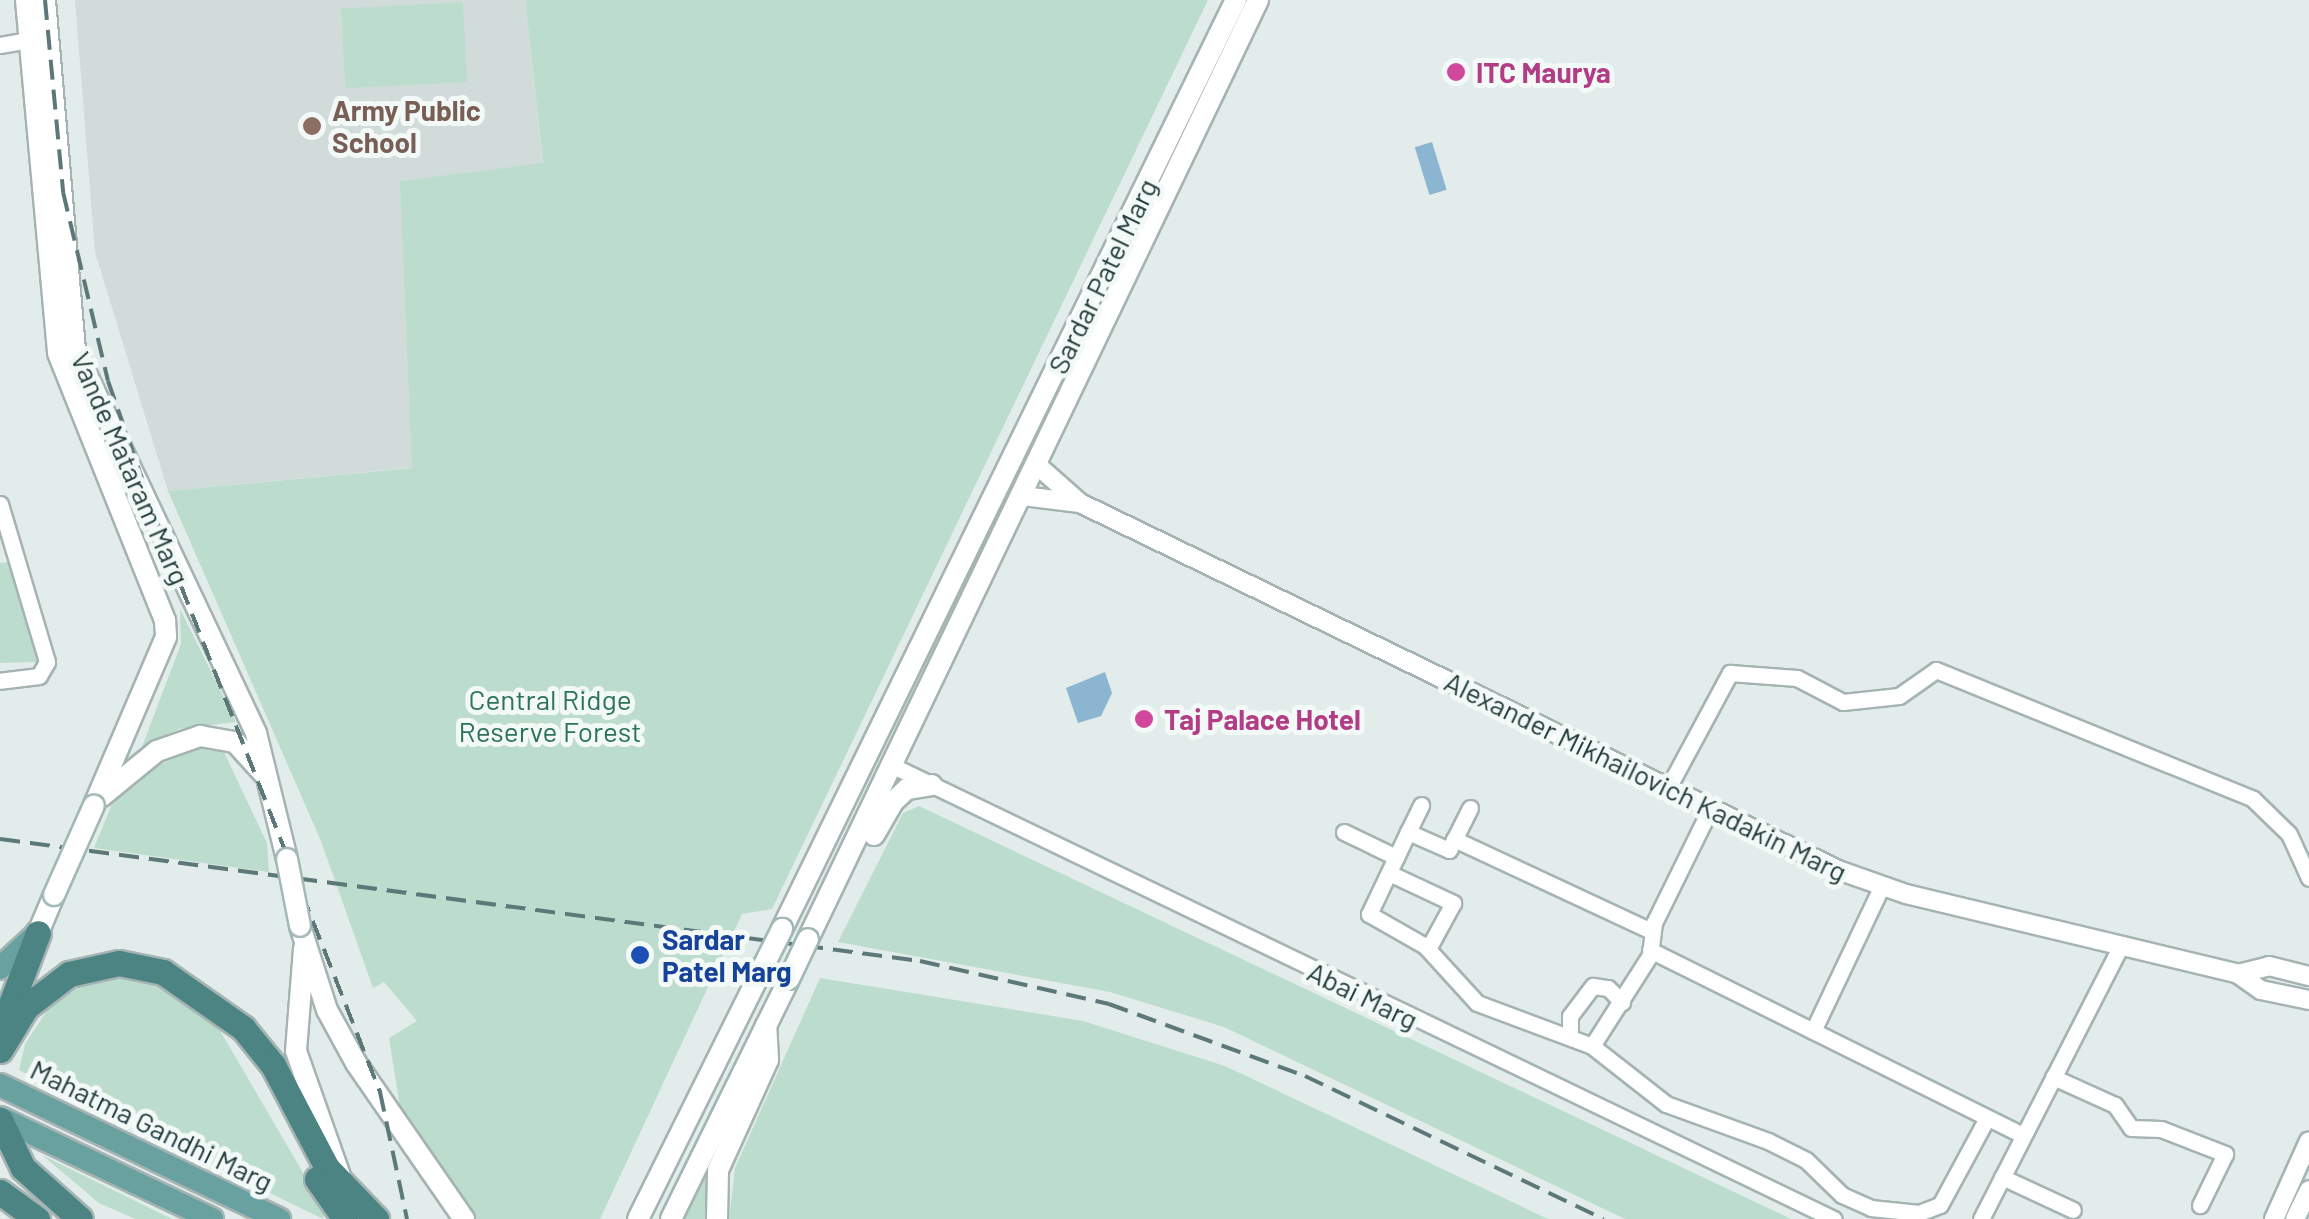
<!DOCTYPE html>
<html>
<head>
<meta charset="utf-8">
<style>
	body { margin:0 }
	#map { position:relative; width:2309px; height:1219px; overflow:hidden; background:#e2ecea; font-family:Barlow,sans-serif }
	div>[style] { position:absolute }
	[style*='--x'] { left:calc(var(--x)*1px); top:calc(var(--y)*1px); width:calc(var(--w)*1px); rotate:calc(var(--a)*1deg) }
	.built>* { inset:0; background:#d1dcda }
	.green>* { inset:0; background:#bcddcd; transform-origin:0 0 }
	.water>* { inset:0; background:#8bb5d0; transform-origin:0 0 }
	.roads { filter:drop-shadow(2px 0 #a5b4b2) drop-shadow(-2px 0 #a5b4b2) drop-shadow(0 2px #a5b4b2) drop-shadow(0 -2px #a5b4b2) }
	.minor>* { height:15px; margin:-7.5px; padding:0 7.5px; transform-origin:7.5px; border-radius:7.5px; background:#fff }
	.tertiary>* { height:18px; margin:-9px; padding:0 9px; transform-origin:9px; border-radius:9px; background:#fff }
	.secondary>* { height:20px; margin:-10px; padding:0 10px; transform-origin:10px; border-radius:10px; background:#fff }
	.primary>* { height:22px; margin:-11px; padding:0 11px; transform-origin:11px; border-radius:11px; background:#68a1a0 }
	.trunk>* { height:25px; margin:-12.5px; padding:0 12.5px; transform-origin:12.5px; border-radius:12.5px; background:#4c8484 }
	.rail>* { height:4px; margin-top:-2px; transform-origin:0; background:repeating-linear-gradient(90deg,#5d7878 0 20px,transparent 0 30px) }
	.bridges { filter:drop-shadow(2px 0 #a1b8b5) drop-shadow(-2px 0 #a1b8b5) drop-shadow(0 2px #a1b8b5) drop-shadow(0 -2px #a1b8b5) }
	.secondary-bridge>* { height:20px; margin:-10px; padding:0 10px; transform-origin:10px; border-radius:10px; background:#fff }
	.dots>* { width:28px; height:28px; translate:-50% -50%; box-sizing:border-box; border:5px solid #f3f9f7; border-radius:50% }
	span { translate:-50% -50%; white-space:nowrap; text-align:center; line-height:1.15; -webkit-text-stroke:10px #f3f9f7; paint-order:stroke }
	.hotel-label { font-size:28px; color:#b23c85; font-weight:700 }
	.left { translate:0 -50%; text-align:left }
	.education-label { font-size:28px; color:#785e54; font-weight:700 }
	.street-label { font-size:28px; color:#233d3c }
	.park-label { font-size:28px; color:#2d7359 }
	.transit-label { font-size:28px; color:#164399; font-weight:700 }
</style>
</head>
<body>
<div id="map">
	<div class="built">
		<div style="clip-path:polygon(75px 0,525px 0,574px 452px,168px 491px,95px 252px)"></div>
	</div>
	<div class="green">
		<div style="clip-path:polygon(525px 0,1208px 0,772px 909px,742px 914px,600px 1219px,476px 1219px,400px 1107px,389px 1038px,417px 1021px,384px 982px,373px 988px,321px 841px,168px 491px,412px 468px,400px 181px,543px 163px)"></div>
		<div style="left:463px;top:2px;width:80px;height:122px;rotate:87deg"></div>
		<div style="clip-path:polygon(10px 562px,18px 576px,38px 662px,0 663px,0 563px)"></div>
		<div style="clip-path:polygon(180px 609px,236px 722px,179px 729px,140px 752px,181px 644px)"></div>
		<div style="clip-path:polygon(204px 744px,221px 746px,267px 843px,269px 872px,94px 848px,114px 799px,139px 774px)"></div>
		<div style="clip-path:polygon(919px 806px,1791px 1219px,1625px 1219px,1224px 1027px,1110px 992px,838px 942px,903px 813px)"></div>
		<div style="clip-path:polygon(114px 975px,155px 979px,212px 1017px,326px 1212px,323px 1219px,19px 1070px,25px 1044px,48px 1009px,79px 987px)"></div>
		<div style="clip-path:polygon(820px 978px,1083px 1021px,1225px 1066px,1548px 1219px,729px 1219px,735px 1168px)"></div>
		<div style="clip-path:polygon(758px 1054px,713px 1219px,682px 1219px)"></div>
		<div style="clip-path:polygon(42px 1155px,172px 1219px,135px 1219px,99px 1203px)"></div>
	</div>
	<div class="water">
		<div style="left:1432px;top:142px;width:50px;height:18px;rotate:73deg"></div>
		<div style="clip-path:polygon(1105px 672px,1112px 693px,1101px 716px,1078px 723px,1066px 688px)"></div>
	</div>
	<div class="roads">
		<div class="minor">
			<div style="--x:0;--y:45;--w:41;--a:-9.9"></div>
			<div style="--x:0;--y:504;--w:165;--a:73.4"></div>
			<div style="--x:47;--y:662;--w:16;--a:120"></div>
			<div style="--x:39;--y:676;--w:39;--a:173"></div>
			<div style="--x:893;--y:766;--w:1044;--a:25.71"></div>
			<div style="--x:1668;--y:788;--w:131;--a:-61.7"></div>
			<div style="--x:1730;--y:673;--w:67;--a:4.3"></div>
			<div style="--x:1797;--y:678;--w:52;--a:27.6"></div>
			<div style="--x:1843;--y:702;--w:56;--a:-6.1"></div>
			<div style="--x:1899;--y:696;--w:45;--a:-35.1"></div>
			<div style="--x:1936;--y:670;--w:342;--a:22.1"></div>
			<div style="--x:2253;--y:799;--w:50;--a:44.2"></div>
			<div style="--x:2289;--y:834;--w:48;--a:65.6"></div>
			<div style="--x:1470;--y:808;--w:47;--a:116.6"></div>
			<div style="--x:1449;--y:850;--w:45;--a:-156.3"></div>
			<div style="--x:1408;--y:832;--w:91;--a:115.4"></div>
			<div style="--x:1369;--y:914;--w:64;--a:29.7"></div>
			<div style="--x:1425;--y:946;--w:77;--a:47.6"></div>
			<div style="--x:1477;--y:1003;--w:123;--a:20.5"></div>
			<div style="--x:1592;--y:1046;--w:108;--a:-57.5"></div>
			<div style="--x:1650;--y:955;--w:32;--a:-83"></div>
			<div style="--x:1654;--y:923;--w:127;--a:-63.8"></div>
			<div style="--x:1344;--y:832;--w:58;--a:25.7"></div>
			<div style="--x:1408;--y:832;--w:30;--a:-64"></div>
			<div style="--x:1454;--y:839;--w:217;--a:25"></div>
			<div style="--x:1389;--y:873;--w:71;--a:25.1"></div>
			<div style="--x:1453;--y:903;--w:52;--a:118.5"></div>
			<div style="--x:1650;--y:950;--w:416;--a:26.4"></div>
			<div style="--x:1813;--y:1031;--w:161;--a:-64.6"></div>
			<div style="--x:1570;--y:1037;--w:21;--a:-90"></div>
			<div style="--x:1570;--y:1016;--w:38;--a:-53"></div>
			<div style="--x:1593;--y:986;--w:15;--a:8"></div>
			<div style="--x:1608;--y:988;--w:20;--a:45"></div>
			<div style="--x:1592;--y:1046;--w:94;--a:38.1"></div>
			<div style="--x:1666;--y:1104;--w:109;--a:19.9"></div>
			<div style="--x:1768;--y:1141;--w:42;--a:26.6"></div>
			<div style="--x:1806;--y:1160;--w:50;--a:44.2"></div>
			<div style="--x:1842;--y:1195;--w:32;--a:24"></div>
			<div style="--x:1871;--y:1208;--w:48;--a:5.9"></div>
			<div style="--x:1919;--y:1213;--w:22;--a:-21"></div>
			<div style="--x:1940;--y:1205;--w:99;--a:-61.6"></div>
			<div style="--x:2053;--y:1077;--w:68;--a:24.3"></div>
			<div style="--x:2115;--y:1105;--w:28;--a:55"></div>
			<div style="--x:2131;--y:1128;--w:30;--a:2"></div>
			<div style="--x:2161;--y:1129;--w:69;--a:21.3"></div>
			<div style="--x:2225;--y:1154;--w:57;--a:116.1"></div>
			<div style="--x:2002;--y:1177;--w:78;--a:24.9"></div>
			<div style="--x:1981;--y:1219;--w:309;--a:-62.9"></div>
		</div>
		<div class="tertiary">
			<div style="--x:1038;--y:466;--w:56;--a:41.4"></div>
			<div style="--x:1080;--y:503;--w:842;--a:25.83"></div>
			<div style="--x:1838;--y:870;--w:72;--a:19.4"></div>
			<div style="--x:1906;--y:894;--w:342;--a:13.5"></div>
			<div style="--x:2238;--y:974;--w:28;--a:35"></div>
			<div style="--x:2261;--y:990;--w:49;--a:11.8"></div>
			<div style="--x:1023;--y:496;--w:57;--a:7"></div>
			<div style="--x:2238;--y:974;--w:32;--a:-14"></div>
			<div style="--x:2269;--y:966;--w:41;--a:14"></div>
			<div style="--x:2274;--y:1219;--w:85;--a:-65.8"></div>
			<div style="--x:2295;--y:1219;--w:32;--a:-64"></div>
		</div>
		<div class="secondary">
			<div style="--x:26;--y:0;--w:354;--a:84.8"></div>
			<div style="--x:58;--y:353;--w:289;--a:68.2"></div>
			<div style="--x:165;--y:621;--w:16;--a:86"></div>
			<div style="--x:166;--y:637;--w:183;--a:113.2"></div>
			<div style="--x:45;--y:0;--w:351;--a:85.1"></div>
			<div style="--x:75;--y:350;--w:424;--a:64.7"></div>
			<div style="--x:256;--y:733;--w:130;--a:76.2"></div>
			<div style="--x:102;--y:796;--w:71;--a:-39.3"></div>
			<div style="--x:157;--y:751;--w:46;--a:-19.2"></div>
			<div style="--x:200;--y:736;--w:36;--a:10"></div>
			<div style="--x:235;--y:742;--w:42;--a:47.9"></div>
			<div style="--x:874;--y:835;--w:39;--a:-60"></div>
			<div style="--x:894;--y:801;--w:18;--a:-43"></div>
			<div style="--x:907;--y:789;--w:25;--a:-9"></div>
			<div style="--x:300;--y:926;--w:88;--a:72.2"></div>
			<div style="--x:327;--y:1010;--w:60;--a:61.3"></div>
			<div style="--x:356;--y:1063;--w:190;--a:55.3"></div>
			<div style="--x:782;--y:929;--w:1034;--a:-63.96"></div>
			<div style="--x:38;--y:933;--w:41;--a:-67.2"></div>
			<div style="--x:808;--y:939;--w:1041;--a:-64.39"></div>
			<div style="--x:304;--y:949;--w:102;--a:94.5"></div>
			<div style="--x:296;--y:1051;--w:147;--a:70.6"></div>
			<div style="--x:638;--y:1219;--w:279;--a:-63.6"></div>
			<div style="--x:671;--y:1219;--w:267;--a:-63.8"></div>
			<div style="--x:717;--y:1219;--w:49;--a:-88.8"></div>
			<div style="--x:718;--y:1170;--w:121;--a:-65.6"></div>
			<div style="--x:768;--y:1060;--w:35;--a:-93"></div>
		</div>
		<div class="primary">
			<div style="--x:0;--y:968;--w:49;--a:-42.5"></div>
			<div style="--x:0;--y:1085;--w:310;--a:25.7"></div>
			<div style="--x:0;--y:1118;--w:235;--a:25.5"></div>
		</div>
		<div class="trunk">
			<div style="--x:4;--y:1022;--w:95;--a:-69.1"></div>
			<div style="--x:0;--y:1050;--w:50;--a:-58.8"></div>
			<div style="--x:26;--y:1007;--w:54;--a:-37.5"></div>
			<div style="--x:69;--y:974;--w:51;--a:-12.4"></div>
			<div style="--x:119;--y:963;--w:45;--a:11.6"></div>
			<div style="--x:163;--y:972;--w:98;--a:35"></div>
			<div style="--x:243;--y:1028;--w:48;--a:51"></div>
			<div style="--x:273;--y:1065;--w:116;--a:62.3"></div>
			<div style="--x:327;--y:1168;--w:71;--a:46.1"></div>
			<div style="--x:0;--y:1120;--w:53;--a:64.4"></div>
			<div style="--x:23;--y:1168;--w:76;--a:41.8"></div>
			<div style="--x:317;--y:1179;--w:49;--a:55"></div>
			<div style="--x:0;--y:1192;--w:46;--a:36.1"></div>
		</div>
	</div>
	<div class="rail">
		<div style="--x:45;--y:0;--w:193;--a:84.6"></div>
		<div style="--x:63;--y:192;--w:194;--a:76.6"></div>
		<div style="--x:108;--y:381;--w:188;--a:70.7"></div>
		<div style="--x:170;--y:558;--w:574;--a:68.53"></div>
		<div style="--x:380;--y:1092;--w:130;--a:78"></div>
		<div style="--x:0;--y:839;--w:928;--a:7.55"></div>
		<div style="--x:920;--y:961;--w:194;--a:12.8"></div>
		<div style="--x:1109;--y:1004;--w:209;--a:20.2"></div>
		<div style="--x:1305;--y:1076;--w:331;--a:25.6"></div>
	</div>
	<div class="bridges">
		<div class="secondary-bridge">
			<div style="--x:287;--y:859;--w:68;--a:79"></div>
			<div style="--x:54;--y:895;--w:98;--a:-66"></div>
			<div style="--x:762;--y:969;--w:45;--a:-63.4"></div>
			<div style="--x:789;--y:979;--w:44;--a:-64.6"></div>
		</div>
	</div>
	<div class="dots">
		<div style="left:1456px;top:72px;background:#d1479c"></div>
		<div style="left:312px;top:126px;background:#8d6e63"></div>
		<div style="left:1144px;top:719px;background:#d1479c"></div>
		<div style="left:640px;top:955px;background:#1a4fb4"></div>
	</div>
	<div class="hotel-label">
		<span class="left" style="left:1476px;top:72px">ITC Maurya</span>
		<span class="left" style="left:1164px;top:719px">Taj Palace Hotel</span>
	</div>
	<div class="education-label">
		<span class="left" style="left:332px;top:126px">Army Public<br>School</span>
	</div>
	<div class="street-label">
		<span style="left:1102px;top:276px;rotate:-64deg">Sardar Patel Marg</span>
		<span style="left:131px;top:468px;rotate:66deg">Vande Mataram Marg</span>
		<span style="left:1646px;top:776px;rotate:26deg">Alexander Mikhailovich Kadakin Marg</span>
		<span style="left:1363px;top:995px;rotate:26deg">Abai Marg</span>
		<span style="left:152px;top:1125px;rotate:26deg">Mahatma Gandhi Marg</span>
	</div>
	<div class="park-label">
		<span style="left:550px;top:715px">Central Ridge<br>Reserve Forest</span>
	</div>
	<div class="transit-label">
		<span class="left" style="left:662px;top:955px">Sardar<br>Patel Marg</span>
	</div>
</div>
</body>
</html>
